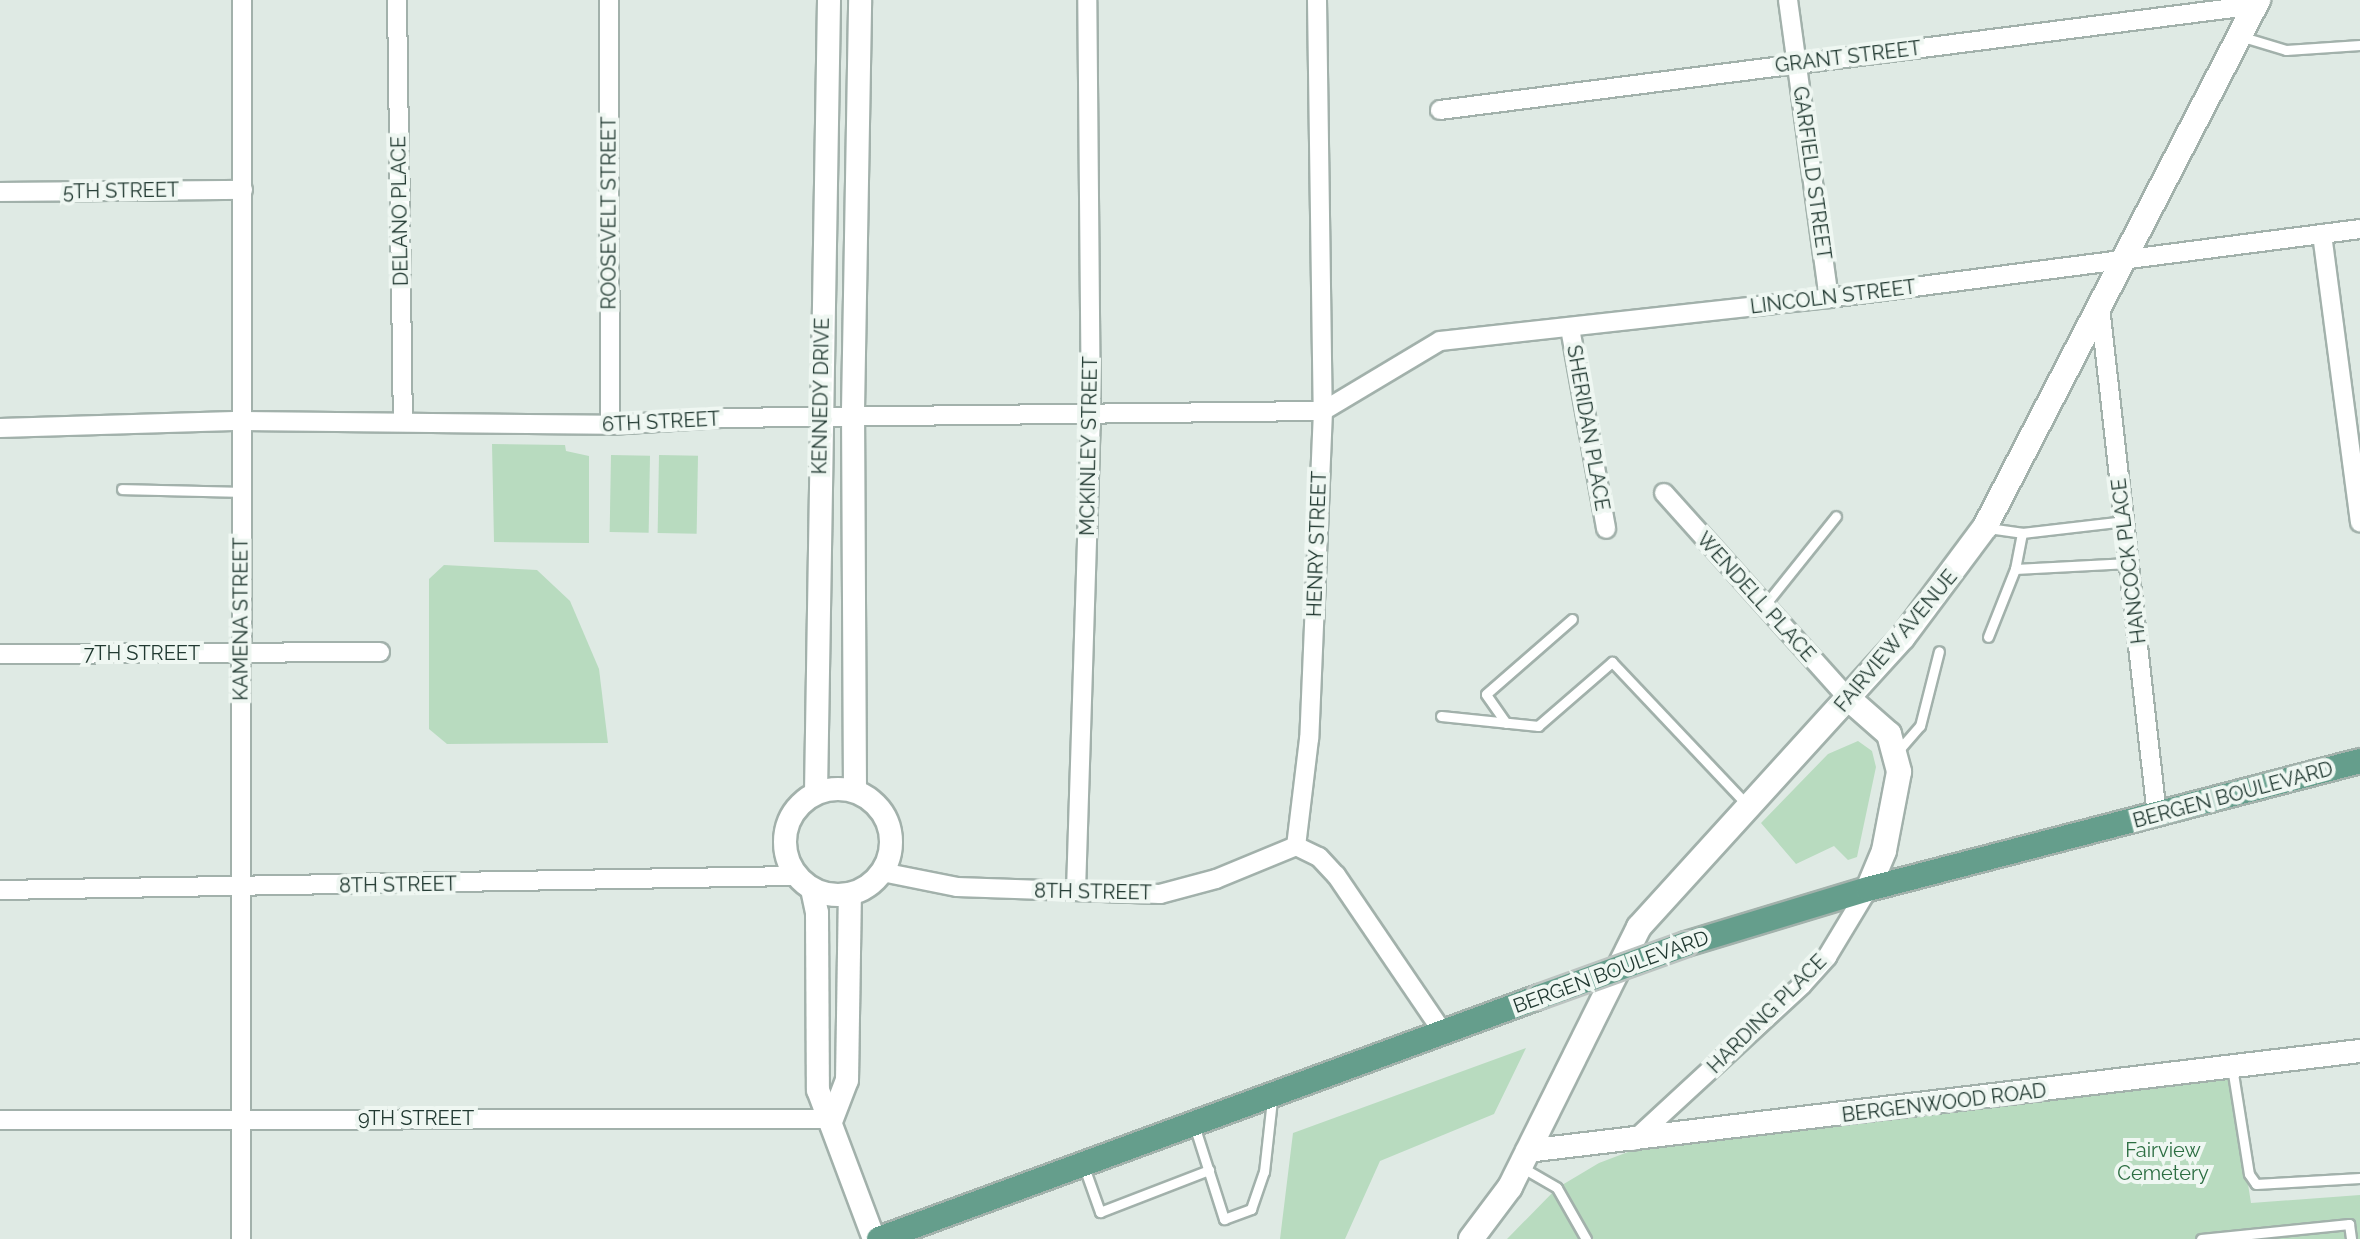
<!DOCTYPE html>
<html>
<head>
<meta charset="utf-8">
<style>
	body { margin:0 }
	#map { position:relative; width:2360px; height:1239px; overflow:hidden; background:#dfeae4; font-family:Raleway,sans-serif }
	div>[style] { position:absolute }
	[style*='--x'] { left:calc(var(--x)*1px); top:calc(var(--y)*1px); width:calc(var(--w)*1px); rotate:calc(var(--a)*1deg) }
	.green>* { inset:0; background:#b8dbbf; transform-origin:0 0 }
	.roads { filter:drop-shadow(2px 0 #a2b1ab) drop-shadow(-2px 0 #a2b1ab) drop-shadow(0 2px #a2b1ab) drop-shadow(0 -2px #a2b1ab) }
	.service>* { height:9px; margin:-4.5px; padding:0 4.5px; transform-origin:4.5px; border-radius:4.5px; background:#fff }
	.minor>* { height:18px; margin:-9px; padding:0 9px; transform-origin:9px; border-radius:9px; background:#fff }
	.tertiary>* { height:22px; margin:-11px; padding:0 11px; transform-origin:11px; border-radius:11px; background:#fff }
	.tertiary>.ring { margin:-11px; padding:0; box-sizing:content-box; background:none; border:22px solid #fff; border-radius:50% }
	.secondary>* { height:24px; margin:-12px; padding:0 12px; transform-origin:12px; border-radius:12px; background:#fff }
	.primary>* { height:24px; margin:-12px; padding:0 12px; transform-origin:12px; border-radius:12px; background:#659e8c }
	.bridges { filter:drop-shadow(2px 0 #bcc4c1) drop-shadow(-2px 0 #bcc4c1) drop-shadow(0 2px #bcc4c1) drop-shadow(0 -2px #bcc4c1) }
	.primary-bridge>* { height:24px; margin:-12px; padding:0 12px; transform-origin:12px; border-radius:12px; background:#659e8c }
	span { translate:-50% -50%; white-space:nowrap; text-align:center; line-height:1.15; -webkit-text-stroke:8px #eff7f2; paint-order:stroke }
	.street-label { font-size:20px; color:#213931 }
	.park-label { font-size:20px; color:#2c6e42 }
</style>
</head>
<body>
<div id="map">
	<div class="green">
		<div style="clip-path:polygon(492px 444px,565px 445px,566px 451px,589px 456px,589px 543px,494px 542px)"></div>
		<div style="left:611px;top:455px;width:39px;height:77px;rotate:1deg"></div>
		<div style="left:659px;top:455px;width:39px;height:78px;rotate:1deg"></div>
		<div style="clip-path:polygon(444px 565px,537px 570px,570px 601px,599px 669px,608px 743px,447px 744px,429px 729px,429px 579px)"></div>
		<div style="clip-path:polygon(1858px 741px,1872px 751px,1876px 767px,1857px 857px,1848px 860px,1834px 846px,1796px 864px,1761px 823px,1828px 754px)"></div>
		<div style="clip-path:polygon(1526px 1048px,1494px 1114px,1380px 1161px,1345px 1239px,1280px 1239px,1293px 1133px)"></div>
		<div style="clip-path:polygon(2231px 1076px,2251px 1203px,2360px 1195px,2360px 1239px,1507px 1239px,1557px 1188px,1599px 1163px,1657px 1141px)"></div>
	</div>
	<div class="roads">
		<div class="service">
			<div style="--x:2243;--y:37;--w:45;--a:16.8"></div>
			<div style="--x:2286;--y:50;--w:74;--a:-3.9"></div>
			<div style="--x:122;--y:489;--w:119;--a:1.4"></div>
			<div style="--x:1988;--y:528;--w:34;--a:8"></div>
			<div style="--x:2022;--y:533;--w:37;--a:101"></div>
			<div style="--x:2015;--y:569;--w:73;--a:111.7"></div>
			<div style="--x:2022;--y:533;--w:104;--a:-6.6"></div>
			<div style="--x:2015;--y:569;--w:114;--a:-3"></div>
			<div style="--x:1764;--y:606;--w:115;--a:-51.3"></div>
			<div style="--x:1441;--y:716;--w:98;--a:5.9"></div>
			<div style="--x:1538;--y:726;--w:98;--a:-40.9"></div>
			<div style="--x:1612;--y:662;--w:197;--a:46.6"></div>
			<div style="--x:1506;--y:723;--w:35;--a:-125"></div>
			<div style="--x:1486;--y:694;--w:114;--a:-41.1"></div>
			<div style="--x:1897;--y:752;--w:35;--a:-49"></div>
			<div style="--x:1920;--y:726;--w:77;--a:-75.8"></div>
			<div style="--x:2232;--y:1067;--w:108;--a:81"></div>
			<div style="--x:2249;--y:1174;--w:12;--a:55"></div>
			<div style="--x:2256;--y:1184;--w:104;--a:-3.3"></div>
			<div style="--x:1194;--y:1125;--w:99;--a:72.3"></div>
			<div style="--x:1224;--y:1219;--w:29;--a:-20"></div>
			<div style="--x:1251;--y:1209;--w:39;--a:-71"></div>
			<div style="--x:1264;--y:1172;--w:73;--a:-83.7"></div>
			<div style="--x:1084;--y:1167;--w:48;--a:70.4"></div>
			<div style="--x:1100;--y:1212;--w:117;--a:-21.1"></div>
			<div style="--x:1523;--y:1168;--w:39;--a:30"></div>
			<div style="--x:1557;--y:1188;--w:59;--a:60.4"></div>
			<div style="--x:2201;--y:1239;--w:149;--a:-5.8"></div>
			<div style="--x:2349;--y:1224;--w:15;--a:82"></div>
		</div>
		<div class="minor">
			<div style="--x:397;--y:0;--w:421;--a:89.2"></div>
			<div style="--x:609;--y:0;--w:425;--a:89.9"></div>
			<div style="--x:1317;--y:0;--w:411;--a:89.2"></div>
			<div style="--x:1323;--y:411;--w:328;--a:92.4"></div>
			<div style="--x:1309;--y:739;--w:108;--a:96.9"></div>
			<div style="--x:1296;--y:846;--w:25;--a:26"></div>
			<div style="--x:1319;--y:857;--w:25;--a:47"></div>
			<div style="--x:1336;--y:875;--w:192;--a:55.8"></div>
			<div style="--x:1788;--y:0;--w:301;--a:82.2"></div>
			<div style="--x:1440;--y:110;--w:823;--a:-7.33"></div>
			<div style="--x:0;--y:192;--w:243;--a:-0.5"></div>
			<div style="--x:2322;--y:234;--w:291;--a:82.5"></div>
			<div style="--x:2100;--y:307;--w:512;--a:83.61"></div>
			<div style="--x:1570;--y:328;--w:204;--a:79.8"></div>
			<div style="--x:0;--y:428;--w:242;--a:-1.7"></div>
			<div style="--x:242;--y:421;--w:368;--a:0.6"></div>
			<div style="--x:610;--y:425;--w:111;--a:-3.6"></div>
			<div style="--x:721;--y:418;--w:602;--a:-0.67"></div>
			<div style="--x:1323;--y:411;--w:136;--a:-30.9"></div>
			<div style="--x:1440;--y:341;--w:391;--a:-6.3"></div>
			<div style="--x:1829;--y:298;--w:535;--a:-7.4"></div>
			<div style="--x:1664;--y:493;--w:277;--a:48.1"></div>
			<div style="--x:0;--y:654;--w:380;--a:-0.3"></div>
			<div style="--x:882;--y:872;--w:76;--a:11.3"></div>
			<div style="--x:957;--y:887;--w:203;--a:2"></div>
			<div style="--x:1160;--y:894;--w:58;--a:-15"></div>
			<div style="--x:1216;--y:879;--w:87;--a:-22.4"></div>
			<div style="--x:0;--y:890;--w:797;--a:-1.01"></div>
			<div style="--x:1076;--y:891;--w:465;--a:-88.2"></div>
			<div style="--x:1091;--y:426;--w:426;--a:-90.5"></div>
			<div style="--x:0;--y:1120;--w:832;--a:-0.07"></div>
			<div style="--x:1633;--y:1141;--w:230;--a:-42.7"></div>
			<div style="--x:1802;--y:985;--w:38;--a:-48"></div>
			<div style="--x:1827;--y:957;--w:79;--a:-58.9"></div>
			<div style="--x:241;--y:1239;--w:1239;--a:-89.95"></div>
		</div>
		<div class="tertiary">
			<div class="ring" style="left:785px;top:789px;width:84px;height:84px"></div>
			<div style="--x:855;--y:791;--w:381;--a:-90.3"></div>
			<div style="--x:853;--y:410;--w:410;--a:-89"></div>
			<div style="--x:816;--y:793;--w:793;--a:-89.06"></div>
			<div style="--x:812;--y:889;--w:25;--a:78"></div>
			<div style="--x:817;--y:913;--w:177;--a:89.7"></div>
			<div style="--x:818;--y:1090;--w:159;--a:69.4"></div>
			<div style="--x:832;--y:1119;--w:42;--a:-69"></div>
			<div style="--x:847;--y:1080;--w:186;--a:-89.1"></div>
			<div style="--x:1527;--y:1151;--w:839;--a:-6.85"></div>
		</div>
		<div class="secondary">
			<div style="--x:1849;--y:699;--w:53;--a:41.2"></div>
			<div style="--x:1889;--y:734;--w:39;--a:75"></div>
			<div style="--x:1899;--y:772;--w:80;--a:100.8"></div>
			<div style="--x:1884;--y:851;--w:41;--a:112.8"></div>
			<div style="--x:1471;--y:1239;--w:65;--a:-53.1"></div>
			<div style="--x:1510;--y:1187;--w:290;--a:-63.6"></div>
			<div style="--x:1639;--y:927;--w:392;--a:-47.7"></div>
			<div style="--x:1903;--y:637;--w:137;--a:-53.3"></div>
			<div style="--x:1985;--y:527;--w:594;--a:-62.61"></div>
		</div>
		<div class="primary">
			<div style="--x:1686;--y:944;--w:190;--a:-16.8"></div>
			<div style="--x:1868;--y:889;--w:508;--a:-14.58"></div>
			<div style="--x:879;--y:1239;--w:703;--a:-20.14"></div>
		</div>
	</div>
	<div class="bridges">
		<div class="primary-bridge">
			<div style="--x:1539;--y:997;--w:156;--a:-19.8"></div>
		</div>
	</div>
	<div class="street-label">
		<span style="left:1848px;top:57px;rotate:-7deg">GRANT STREET</span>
		<span style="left:1812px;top:173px;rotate:82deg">GARFIELD STREET</span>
		<span style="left:121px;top:191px;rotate:-1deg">5TH STREET</span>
		<span style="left:400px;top:211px;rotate:-91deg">DELANO PLACE</span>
		<span style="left:609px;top:213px;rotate:-90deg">ROOSEVELT STREET</span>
		<span style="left:1833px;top:297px;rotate:-7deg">LINCOLN STREET</span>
		<span style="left:821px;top:396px;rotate:-89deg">KENNEDY DRIVE</span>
		<span style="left:661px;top:422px;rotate:-3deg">6TH STREET</span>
		<span style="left:1588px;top:428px;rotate:80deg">SHERIDAN PLACE</span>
		<span style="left:1089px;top:446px;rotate:-89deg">MCKINLEY STREET</span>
		<span style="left:1317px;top:544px;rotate:-88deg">HENRY STREET</span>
		<span style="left:2129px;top:561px;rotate:-97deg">HANCOCK PLACE</span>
		<span style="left:1756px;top:597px;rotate:48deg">WENDELL PLACE</span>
		<span style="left:241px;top:619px;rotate:-90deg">KAMENA STREET</span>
		<span style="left:1896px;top:641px;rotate:-50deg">FAIRVIEW AVENUE</span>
		<span style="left:142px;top:653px">7TH STREET</span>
		<span style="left:2233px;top:795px;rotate:-15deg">BERGEN BOULEVARD</span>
		<span style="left:398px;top:885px;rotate:-1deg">8TH STREET</span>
		<span style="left:1093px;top:892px;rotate:1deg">8TH STREET</span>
		<span style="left:1611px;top:972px;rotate:-20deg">BERGEN BOULEVARD</span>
		<span style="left:1767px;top:1014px;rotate:-45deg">HARDING PLACE</span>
		<span style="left:1944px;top:1103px;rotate:-7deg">BERGENWOOD ROAD</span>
		<span style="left:416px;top:1118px">9TH STREET</span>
	</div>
	<div class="park-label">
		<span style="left:2163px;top:1162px">Fairview<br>Cemetery</span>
	</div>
</div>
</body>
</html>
